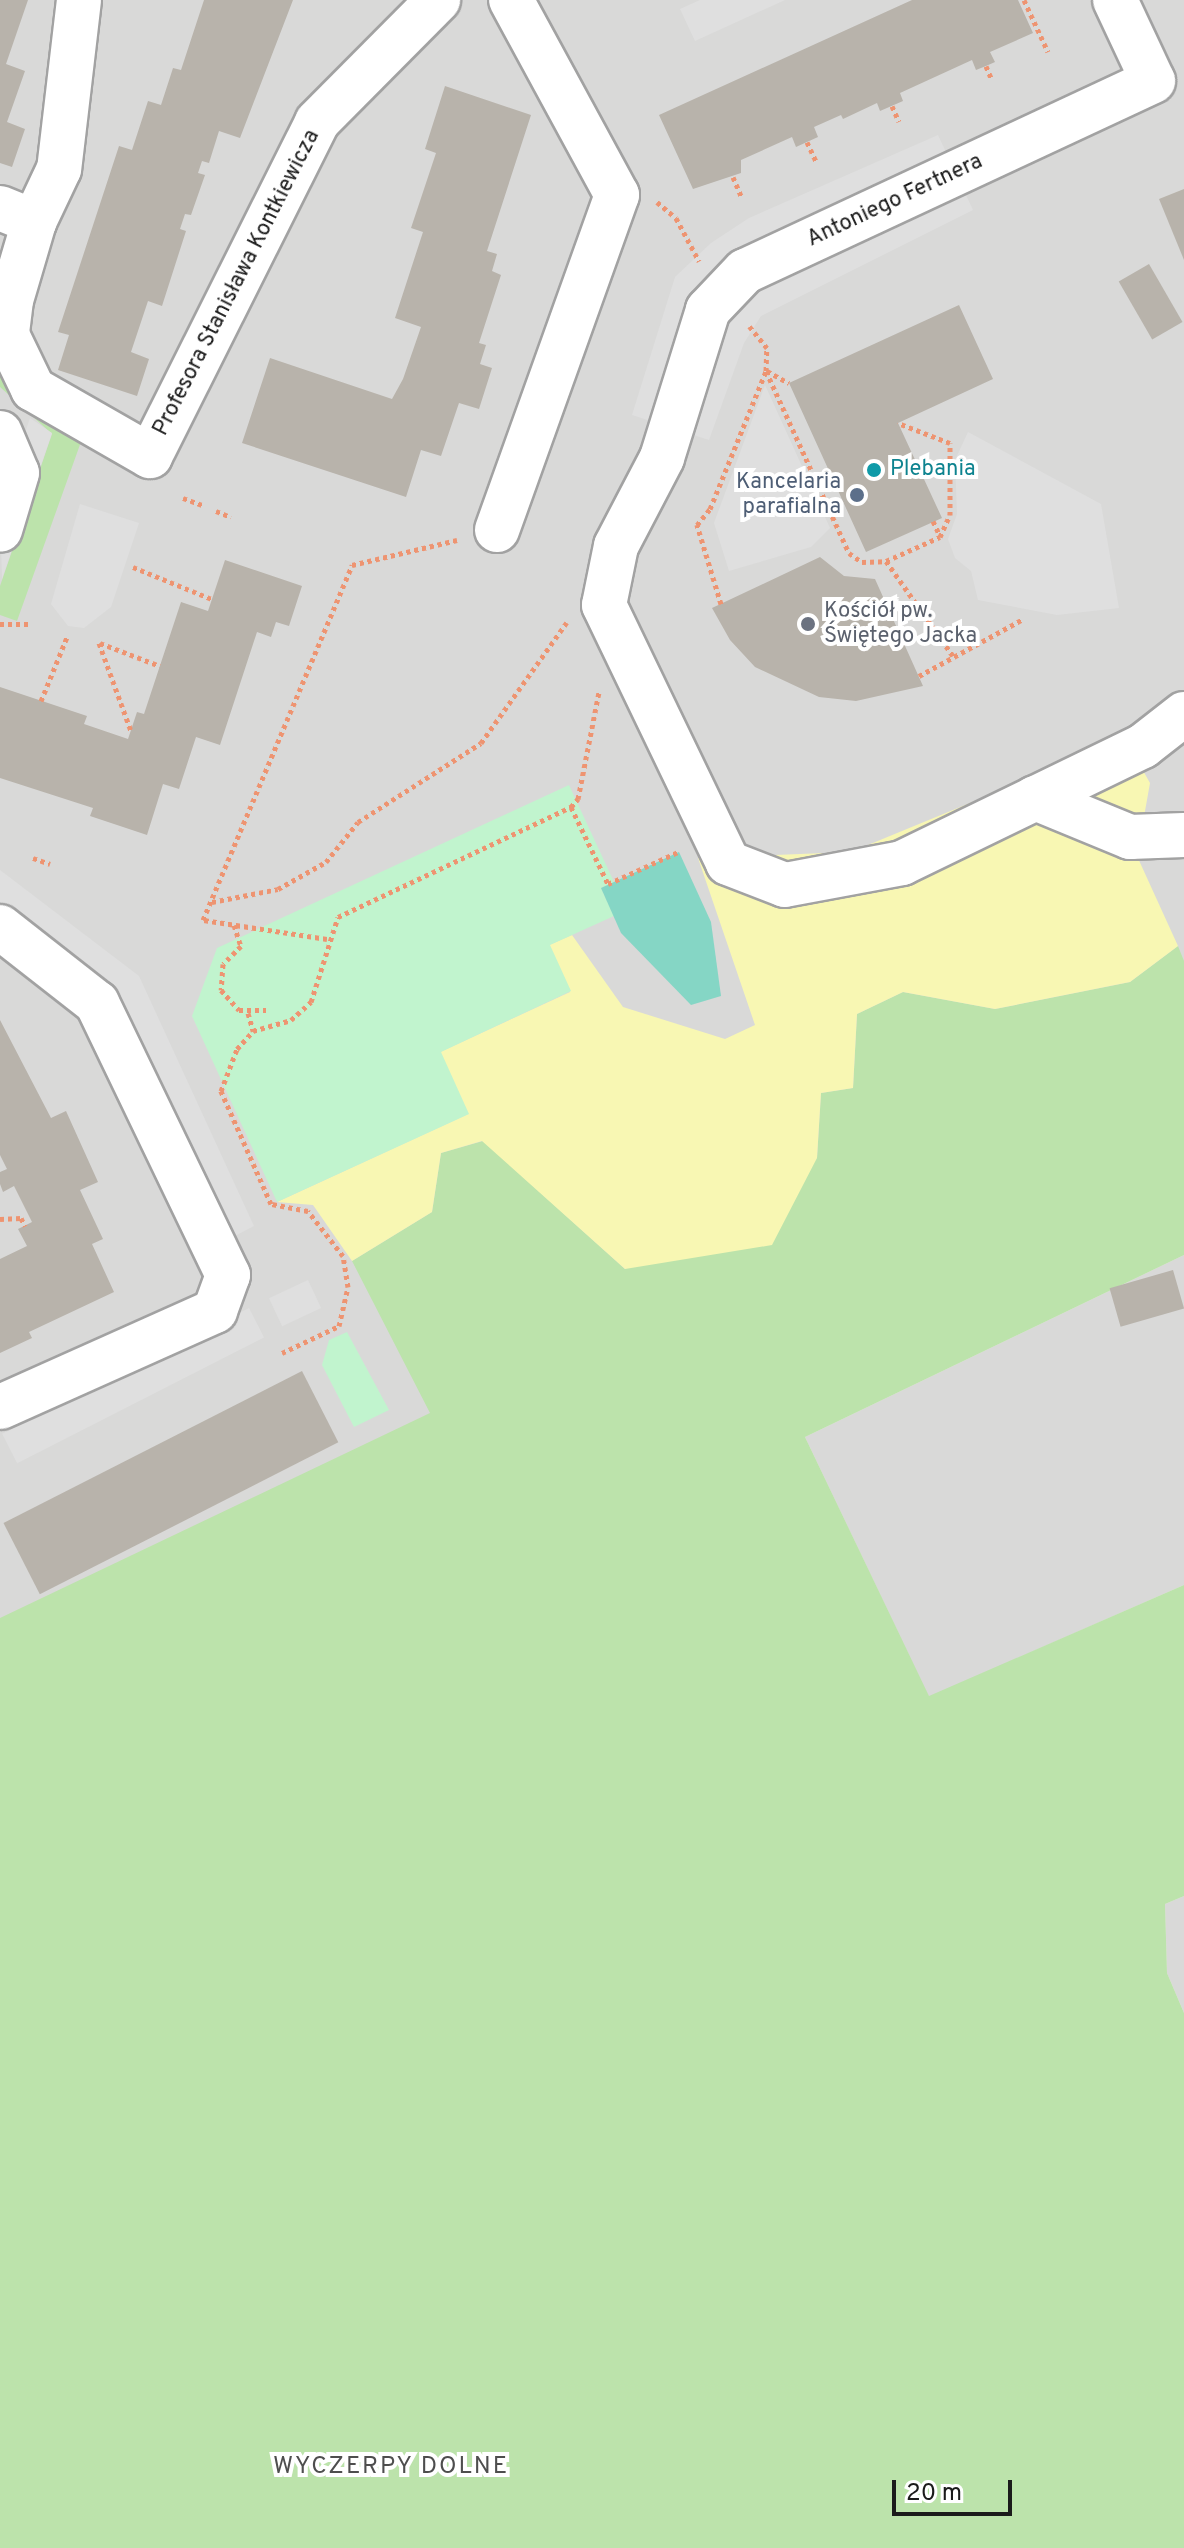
<!DOCTYPE html>
<html>
<head>
<meta charset="utf-8">
<style>
	body { margin:0 }
	#map { position:relative; width:1184px; height:2548px; overflow:hidden; background:#eceae2; font-family:Overpass,sans-serif }
	div>[style] { position:absolute }
	[style*='--x'] { left:calc(var(--x)*1px); top:calc(var(--y)*1px); width:calc(var(--w)*1px); rotate:calc(var(--a)*1deg) }
	.residential>* { inset:0; background:#d9d9d8 }
	.grass>* { inset:0; background:#bce3ab }
	.sand>* { inset:0; background:#f8f7b3 }
	.park>* { inset:0; background:#c1f4ce }
	.pitch>* { inset:0; background:#85d6c5 }
	.parking>* { inset:0; background:#dfdfdf; transform-origin:0 0 }
	.building>* { inset:0; background:#b8b3ab; transform-origin:0 0 }
	.path>* { height:5px; margin-top:-2.5px; transform-origin:0; background:repeating-linear-gradient(90deg,#ee9471 0 4px,transparent 0 8px) }
	.roads { filter:drop-shadow(2px 0 #a2a2a2) drop-shadow(-2px 0 #a2a2a2) drop-shadow(0 2px #a2a2a2) drop-shadow(0 -2px #a2a2a2) }
	.minor>* { height:44px; margin:-22px; padding:0 22px; transform-origin:22px; border-radius:22px; background:#fff }
	.dots>* { width:22px; height:22px; translate:-50% -50%; box-sizing:border-box; border:4px solid #fff; border-radius:50% }
	span { translate:-50% -50%; white-space:nowrap; text-align:center; line-height:1.15; -webkit-text-stroke:8px #fff; paint-order:stroke }
	.street-label { font-size:22px; color:#1b1b1b }
	.culture-label { font-size:22px; color:#0d838f }
	.left { translate:0 -50%; text-align:left }
	.service-label { font-size:22px; color:#4e5e75 }
	.right { translate:-100% -50%; text-align:right }
	.worship-label { font-size:22px; color:#5b616d }
	.neighbourhood-label { font-size:24px; color:#4e4e4e; letter-spacing:2px }
	.scale { position:absolute; left:892px; top:2480px; width:120px; height:36px; box-sizing:border-box; border:4px solid #1b1b1b; border-top:0; padding-left:10px; font-size:24px; line-height:28px; white-space:nowrap; color:#1b1b1b; -webkit-text-stroke:6px #fff; paint-order:stroke }
</style>
</head>
<body>
<div id="map">
	<div class="residential">
		<div style="clip-path:polygon(0 0,1184px 0,1184px 1097px,0 1662px)"></div>
		<div style="clip-path:polygon(1184px 1255px,1184px 1585px,929px 1697px,805px 1437px)"></div>
		<div style="clip-path:polygon(1184px 1896px,1184px 2013px,1167px 1973px,1165px 1904px)"></div>
	</div>
	<div class="grass">
		<div style="clip-path:polygon(0 353px,82px 439px,17px 621px,0 615px,0 586px,52px 434px,0 387px)"></div>
		<div style="clip-path:polygon(1178px 946px,1184px 961px,1184px 1255px,805px 1437px,929px 1696px,1184px 1585px,1184px 1896px,1165px 1904px,1167px 1973px,1184px 2013px,1184px 2548px,0 2548px,0 1618px,430px 1413px,352px 1261px,432px 1212px,441px 1153px,483px 1141px,625px 1269px,817px 1158px,821px 1093px,853px 1088px,857px 1014px,903px 992px,995px 1009px,1130px 982px)"></div>
	</div>
	<div class="sand">
		<div style="clip-path:polygon(1125px 739px,1150px 783px,1137px 856px,1178px 946px,1130px 982px,995px 1009px,903px 992px,857px 1014px,853px 1088px,821px 1093px,817px 1158px,772px 1245px,625px 1269px,482px 1141px,441px 1153px,432px 1212px,352px 1261px,313px 1205px,277px 1202px,468px 1114px,440px 1052px,570px 992px,549px 945px,572px 935px,623px 1007px,725px 1039px,755px 1025px,698px 858px,851px 852px)"></div>
	</div>
	<div class="park">
		<div style="clip-path:polygon(569px 785px,614px 882px,601px 888px,614px 916px,550px 945px,571px 991px,441px 1052px,469px 1114px,277px 1202px,192px 1016px,217px 948px)"></div>
		<div style="clip-path:polygon(347px 1332px,389px 1410px,354px 1427px,322px 1365px,329px 1340px)"></div>
	</div>
	<div class="pitch">
		<div style="clip-path:polygon(679px 852px,711px 922px,721px 996px,691px 1005px,621px 933px,601px 888px)"></div>
	</div>
	<div class="parking">
		<div style="clip-path:polygon(700px 0,785px 0,695px 41px,680px 9px)"></div>
		<div style="clip-path:polygon(938px 135px,973px 210px,761px 316px,744px 343px,709px 440px,632px 415px,675px 277px,711px 243px,749px 218px)"></div>
		<div style="clip-path:polygon(765px 385px,830px 528px,811px 547px,729px 571px,714px 523px)"></div>
		<div style="clip-path:polygon(30px 418px,52px 433px,2px 579px,0 508px)"></div>
		<div style="clip-path:polygon(968px 432px,1101px 504px,1119px 608px,1057px 615px,978px 600px,971px 571px,955px 558px,948px 539px,957px 514px,955px 460px)"></div>
		<div style="clip-path:polygon(80px 504px,139px 523px,111px 607px,84px 628px,68px 626px,51px 604px)"></div>
		<div style="clip-path:polygon(0 870px,139px 976px,254px 1226px,227px 1240px,112px 996px,0 909px)"></div>
		<div style="left:308px;top:1280px;width:31px;height:43px;rotate:65deg"></div>
		<div style="left:249px;top:1308px;width:33px;height:277px;rotate:63deg"></div>
	</div>
	<div class="building">
		<div style="clip-path:polygon(0 0,28px 0,6px 64px,25px 71px,7px 122px,25px 129px,12px 167px,0 163px)"></div>
		<div style="clip-path:polygon(204px 0,293px 0,240px 138px,219px 131px,209px 163px,202px 161px,198px 173px,205px 175px,191px 215px,185px 214px,180px 229px,186px 231px,162px 306px,148px 301px,131px 352px,149px 359px,137px 396px,58px 370px,69px 335px,58px 332px,119px 146px,132px 150px,148px 101px,161px 105px,173px 68px,181px 70px)"></div>
		<div style="clip-path:polygon(912px 0,1018px 0,1033px 33px,990px 52px,995px 62px,986px 66px,976px 70px,972px 60px,900px 93px,903px 101px,880px 111px,877px 103px,843px 119px,841px 115px,814px 127px,818px 137px,796px 147px,792px 137px,741px 160px,741px 173px,693px 189px,659px 115px)"></div>
		<div style="clip-path:polygon(445px 86px,531px 115px,487px 251px,497px 254px,492px 271px,501px 275px,479px 343px,486px 345px,480px 364px,492px 368px,479px 409px,459px 403px,441px 456px,421px 450px,406px 497px,242px 443px,270px 358px,392px 399px,403px 379px,421px 327px,395px 318px,423px 232px,411px 228px,436px 153px,425px 149px)"></div>
		<div style="clip-path:polygon(1184px 189px,1184px 260px,1159px 199px)"></div>
		<div style="left:1149px;top:264px;width:67px;height:35px;rotate:60deg"></div>
		<div style="clip-path:polygon(959px 305px,993px 379px,898px 423px,942px 518px,866px 552px,789px 383px)"></div>
		<div style="clip-path:polygon(820px 557px,844px 576px,875px 579px,923px 686px,856px 701px,819px 697px,755px 667px,730px 640px,712px 608px)"></div>
		<div style="clip-path:polygon(225px 560px,302px 586px,289px 626px,276px 622px,271px 637px,257px 632px,220px 745px,196px 737px,179px 789px,163px 784px,147px 835px,90px 816px,93px 808px,0 778px,0 687px,87px 716px,84px 724px,128px 739px,137px 712px,144px 714px,181px 602px,208px 611px)"></div>
		<div style="clip-path:polygon(0 1020px,51px 1118px,66px 1111px,98px 1182px,80px 1190px,103px 1239px,92px 1244px,114px 1292px,29px 1332px,32px 1338px,0 1353px,0 1259px,27px 1246px,18px 1229px,32px 1222px,14px 1186px,3px 1192px,0 1184px,0 1172px,7px 1169px,0 1155px)"></div>
		<div style="left:1173px;top:1270px;width:40px;height:66px;rotate:74deg"></div>
		<div style="left:302px;top:1371px;width:80px;height:335px;rotate:63deg"></div>
	</div>
	<div class="path">
		<div style="--x:1024;--y:0;--w:57;--a:65.2"></div>
		<div style="--x:986;--y:66;--w:13;--a:67"></div>
		<div style="--x:892;--y:106;--w:17;--a:66"></div>
		<div style="--x:807;--y:142;--w:21;--a:65"></div>
		<div style="--x:733;--y:177;--w:21;--a:67"></div>
		<div style="--x:657;--y:202;--w:25;--a:40"></div>
		<div style="--x:676;--y:218;--w:49;--a:61.9"></div>
		<div style="--x:766;--y:371;--w:200;--a:65.5"></div>
		<div style="--x:849;--y:553;--w:16;--a:35"></div>
		<div style="--x:862;--y:562;--w:24;--a:-2"></div>
		<div style="--x:886;--y:561;--w:59;--a:-24"></div>
		<div style="--x:940;--y:537;--w:24;--a:-66"></div>
		<div style="--x:950;--y:515;--w:72;--a:-90"></div>
		<div style="--x:950;--y:443;--w:56;--a:-159"></div>
		<div style="--x:767;--y:371;--w:25;--a:29"></div>
		<div style="--x:183;--y:498;--w:23;--a:20"></div>
		<div style="--x:216;--y:511;--w:16;--a:22"></div>
		<div style="--x:933;--y:521;--w:17;--a:65"></div>
		<div style="--x:886;--y:561;--w:116;--a:54.8"></div>
		<div style="--x:133;--y:567;--w:85;--a:22.1"></div>
		<div style="--x:721;--y:604;--w:83;--a:-106.9"></div>
		<div style="--x:697;--y:525;--w:21;--a:-51"></div>
		<div style="--x:710;--y:509;--w:149;--a:-67.9"></div>
		<div style="--x:766;--y:371;--w:23;--a:-88"></div>
		<div style="--x:767;--y:348;--w:28;--a:-129"></div>
		<div style="--x:0;--y:624;--w:32;--a:0"></div>
		<div style="--x:99;--y:643;--w:94;--a:70"></div>
		<div style="--x:100;--y:643;--w:64;--a:21"></div>
		<div style="--x:919;--y:676;--w:119;--a:-28.7"></div>
		<div style="--x:41;--y:701;--w:69;--a:-67.9"></div>
		<div style="--x:571;--y:807;--w:11;--a:-49"></div>
		<div style="--x:578;--y:799;--w:109;--a:-78.9"></div>
		<div style="--x:33;--y:858;--w:18;--a:19"></div>
		<div style="--x:212;--y:902;--w:67;--a:-11.1"></div>
		<div style="--x:278;--y:889;--w:55;--a:-29.4"></div>
		<div style="--x:326;--y:862;--w:51;--a:-51.3"></div>
		<div style="--x:358;--y:822;--w:146;--a:-32.7"></div>
		<div style="--x:481;--y:743;--w:148;--a:-54.6"></div>
		<div style="--x:234;--y:925;--w:22;--a:72"></div>
		<div style="--x:241;--y:946;--w:25;--a:135"></div>
		<div style="--x:223;--y:964;--w:26;--a:94"></div>
		<div style="--x:221;--y:990;--w:27;--a:48"></div>
		<div style="--x:239;--y:1010;--w:27;--a:0"></div>
		<div style="--x:327;--y:939;--w:125;--a:-171.3"></div>
		<div style="--x:203;--y:920;--w:385;--a:-67.2"></div>
		<div style="--x:352;--y:565;--w:108;--a:-13.4"></div>
		<div style="--x:248;--y:1013;--w:19;--a:74"></div>
		<div style="--x:0;--y:1219;--w:21;--a:-3"></div>
		<div style="--x:21;--y:1218;--w:9;--a:63"></div>
		<div style="--x:282;--y:1353;--w:63;--a:-25.3"></div>
		<div style="--x:339;--y:1326;--w:40;--a:-77"></div>
		<div style="--x:348;--y:1287;--w:31;--a:-99"></div>
		<div style="--x:343;--y:1256;--w:57;--a:-127.9"></div>
		<div style="--x:308;--y:1211;--w:38;--a:-169"></div>
		<div style="--x:271;--y:1204;--w:124;--a:-113.9"></div>
		<div style="--x:221;--y:1091;--w:45;--a:-69.1"></div>
		<div style="--x:237;--y:1049;--w:24;--a:-48"></div>
		<div style="--x:253;--y:1031;--w:40;--a:-16"></div>
		<div style="--x:291;--y:1020;--w:27;--a:-42"></div>
		<div style="--x:311;--y:1002;--w:89;--a:-72.4"></div>
		<div style="--x:338;--y:917;--w:258;--a:-25.3"></div>
		<div style="--x:571;--y:807;--w:85;--a:64.3"></div>
		<div style="--x:608;--y:884;--w:77;--a:-24.6"></div>
	</div>
	<div class="roads">
		<div class="minor">
			<div style="--x:79;--y:0;--w:170;--a:96.7"></div>
			<div style="--x:59;--y:169;--w:59;--a:115.3"></div>
			<div style="--x:34;--y:222;--w:81;--a:106.4"></div>
			<div style="--x:11;--y:300;--w:35;--a:97"></div>
			<div style="--x:7;--y:335;--w:60;--a:64.3"></div>
			<div style="--x:33;--y:389;--w:135;--a:29.8"></div>
			<div style="--x:150;--y:456;--w:373;--a:-63.4"></div>
			<div style="--x:317;--y:122;--w:172;--a:-45.2"></div>
			<div style="--x:1115;--y:0;--w:89;--a:64.9"></div>
			<div style="--x:1153;--y:81;--w:450;--a:155"></div>
			<div style="--x:745;--y:271;--w:54;--a:133.5"></div>
			<div style="--x:708;--y:310;--w:155;--a:107.3"></div>
			<div style="--x:662;--y:458;--w:99;--a:117.6"></div>
			<div style="--x:616;--y:546;--w:60;--a:101.5"></div>
			<div style="--x:604;--y:605;--w:286;--a:64.3"></div>
			<div style="--x:728;--y:863;--w:61;--a:21.1"></div>
			<div style="--x:785;--y:885;--w:119;--a:-10.6"></div>
			<div style="--x:902;--y:863;--w:268;--a:-25.9"></div>
			<div style="--x:1143;--y:746;--w:52;--a:-38"></div>
			<div style="--x:0;--y:208;--w:37;--a:22"></div>
			<div style="--x:0;--y:433;--w:43;--a:67"></div>
			<div style="--x:17;--y:473;--w:59;--a:106.6"></div>
			<div style="--x:497;--y:530;--w:356;--a:-70.3"></div>
			<div style="--x:617;--y:195;--w:222;--a:-118.5"></div>
			<div style="--x:1035;--y:798;--w:103;--a:22.3"></div>
			<div style="--x:1130;--y:837;--w:54;--a:-2.1"></div>
			<div style="--x:0;--y:927;--w:123;--a:38.1"></div>
			<div style="--x:97;--y:1003;--w:302;--a:64.3"></div>
			<div style="--x:228;--y:1275;--w:38;--a:110"></div>
			<div style="--x:215;--y:1311;--w:235;--a:155.9"></div>
		</div>
	</div>
	<div class="dots">
		<div style="left:874px;top:470px;background:#0f9aa8"></div>
		<div style="left:857px;top:495px;background:#5c6f8a"></div>
		<div style="left:808px;top:624px;background:#6b7280"></div>
	</div>
	<div class="street-label">
		<span style="left:895px;top:201px;rotate:-25deg">Antoniego Fertnera</span>
		<span style="left:237px;top:283px;rotate:-63deg">Profesora Stanisława Kontkiewicza</span>
	</div>
	<div class="culture-label">
		<span class="left" style="left:890px;top:470px">Plebania</span>
	</div>
	<div class="service-label">
		<span class="right" style="left:841px;top:495px">Kancelaria<br>parafialna</span>
	</div>
	<div class="worship-label">
		<span class="left" style="left:824px;top:624px">Kościół pw.<br>Świętego Jacka</span>
	</div>
	<div class="neighbourhood-label">
		<span style="left:391px;top:2468px">WYCZERPY DOLNE</span>
	</div>
	<div class="scale">20 m</div>
</div>
</body>
</html>
